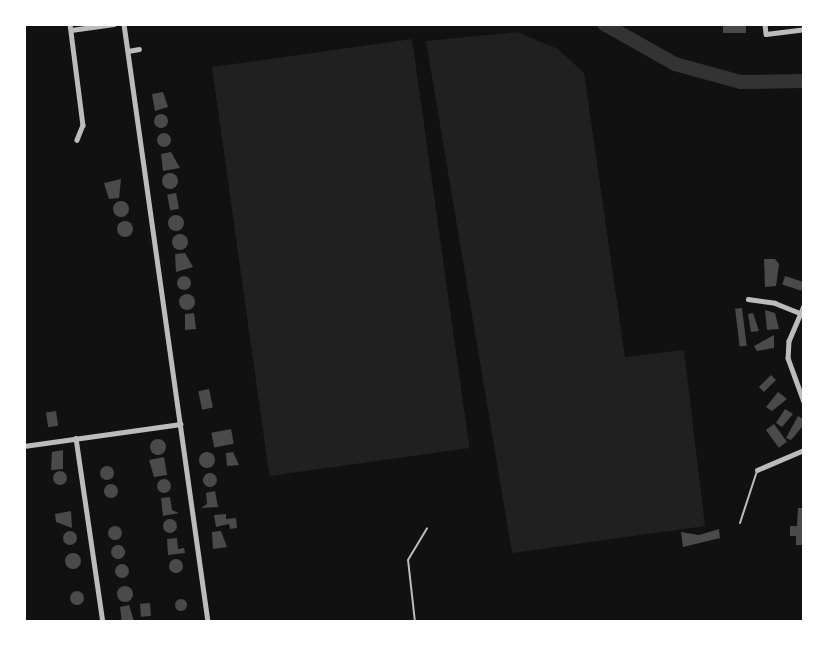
<!DOCTYPE html>
<html>
<head>
<meta charset="utf-8">
<style>
	body { margin:0 }
	#map { position:relative; width:828px; height:646px; overflow:hidden; background:#111; font-family:"Fira Sans Condensed",sans-serif }
	div>[style] { position:absolute }
	[style*='--x'] { left:calc(var(--x)*1px); top:calc(var(--y)*1px); width:calc(var(--w)*1px); rotate:calc(var(--a)*1deg) }
	.green>* { inset:0; background:#202020; transform-origin:0 0 }
	.river>* { height:14px; margin:-7px; padding:0 7px; transform-origin:7px; border-radius:7px; background:#333 }
	.building>* { inset:0; background:#4a4a4a; transform-origin:0 0 }
	.round { border-radius:50% }
	.service>* { height:2px; margin:-1px; padding:0 1px; transform-origin:1px; border-radius:1px; background:#bcbcbc }
	.minor>* { height:4.5px; margin:-2.25px; padding:0 2.25px; transform-origin:2.25px; border-radius:2.25px; background:#bcbcbc }
	span { translate:-50% -50%; white-space:nowrap; text-align:center; line-height:1.15; -webkit-text-stroke:7px #fff; paint-order:stroke }
	.frame { position:absolute; inset:0; border:26px solid #fff; pointer-events:none }
</style>
</head>
<body>
<div id="map">
	<div class="green">
		<div style="clip-path:polygon(517px 32px,558px 49px,584px 73px,625px 357px,684px 350px,705px 526px,512px 553px,426px 41px)"></div>
		<div style="left:412px;top:39px;width:413px;height:202px;rotate:82deg"></div>
	</div>
	<div class="river">
		<div style="--x:604;--y:24;--w:81;--a:29.4"></div>
		<div style="--x:675;--y:64;--w:68;--a:15.3"></div>
		<div style="--x:741;--y:82;--w:63;--a:-0.9"></div>
	</div>
	<div class="building">
		<div style="left:723px;top:24px;width:23px;height:9px"></div>
		<div style="clip-path:polygon(163px 92px,168px 107px,155px 111px,152px 94px)"></div>
		<div class="round" style="left:154px;top:114px;width:14px;height:14px"></div>
		<div class="round" style="left:157px;top:133px;width:14px;height:14px"></div>
		<div style="clip-path:polygon(171px 152px,180px 168px,163px 171px,161px 154px)"></div>
		<div class="round" style="left:162px;top:173px;width:16px;height:16px"></div>
		<div style="clip-path:polygon(121px 179px,119px 198px,109px 199px,104px 183px)"></div>
		<div style="left:176px;top:193px;width:16px;height:9px;rotate:79deg"></div>
		<div class="round" style="left:113px;top:201px;width:16px;height:16px"></div>
		<div class="round" style="left:168px;top:215px;width:16px;height:16px"></div>
		<div class="round" style="left:117px;top:221px;width:16px;height:16px"></div>
		<div class="round" style="left:172px;top:234px;width:16px;height:16px"></div>
		<div style="clip-path:polygon(185px 253px,193px 267px,176px 272px,175px 254px)"></div>
		<div style="clip-path:polygon(764px 259px,775px 259px,779px 264px,776px 286px,765px 287px)"></div>
		<div class="round" style="left:177px;top:276px;width:14px;height:14px"></div>
		<div style="left:785px;top:276px;width:20px;height:9px;rotate:18deg"></div>
		<div class="round" style="left:179px;top:294px;width:16px;height:16px"></div>
		<div style="left:742px;top:308px;width:38px;height:7px;rotate:83deg"></div>
		<div style="clip-path:polygon(765px 310px,775px 313px,779px 329px,767px 330px)"></div>
		<div style="clip-path:polygon(194px 313px,196px 329px,185px 330px,185px 314px)"></div>
		<div style="clip-path:polygon(753px 313px,759px 331px,751px 332px,748px 314px)"></div>
		<div style="clip-path:polygon(774px 335px,774px 348px,757px 351px,754px 346px)"></div>
		<div style="left:771px;top:375px;width:7px;height:17px;rotate:45deg"></div>
		<div style="left:209px;top:389px;width:19px;height:11px;rotate:78deg"></div>
		<div style="clip-path:polygon(778px 392px,787px 399px,772px 411px,766px 407px)"></div>
		<div style="clip-path:polygon(785px 409px,793px 414px,782px 427px,776px 423px)"></div>
		<div style="left:56px;top:411px;width:15px;height:10px;rotate:82deg"></div>
		<div style="clip-path:polygon(798px 416px,803px 419px,802px 427px,791px 440px,786px 438px)"></div>
		<div style="left:774px;top:424px;width:22px;height:10px;rotate:54deg"></div>
		<div style="left:231px;top:429px;width:15px;height:20px;rotate:79deg"></div>
		<div class="round" style="left:150px;top:439px;width:16px;height:16px"></div>
		<div style="clip-path:polygon(63px 450px,63px 469px,51px 470px,52px 452px)"></div>
		<div style="clip-path:polygon(233px 452px,239px 465px,227px 466px,226px 453px)"></div>
		<div class="round" style="left:199px;top:452px;width:16px;height:16px"></div>
		<div style="clip-path:polygon(164px 457px,167px 475px,154px 477px,149px 460px)"></div>
		<div class="round" style="left:100px;top:466px;width:14px;height:14px"></div>
		<div class="round" style="left:53px;top:471px;width:14px;height:14px"></div>
		<div class="round" style="left:203px;top:473px;width:14px;height:14px"></div>
		<div class="round" style="left:157px;top:479px;width:14px;height:14px"></div>
		<div class="round" style="left:104px;top:484px;width:14px;height:14px"></div>
		<div style="clip-path:polygon(215px 491px,218px 507px,201px 508px,207px 504px,206px 493px)"></div>
		<div style="clip-path:polygon(170px 497px,172px 510px,179px 513px,163px 516px,161px 498px)"></div>
		<div style="clip-path:polygon(798px 508px,804px 508px,804px 545px,796px 545px,796px 536px,790px 536px,790px 526px,797px 526px)"></div>
		<div style="clip-path:polygon(71px 511px,72px 528px,56px 522px,55px 514px)"></div>
		<div style="clip-path:polygon(226px 514px,226px 519px,236px 518px,237px 528px,230px 529px,229px 524px,216px 527px,214px 515px)"></div>
		<div class="round" style="left:163px;top:519px;width:14px;height:14px"></div>
		<div class="round" style="left:108px;top:526px;width:14px;height:14px"></div>
		<div style="clip-path:polygon(719px 529px,720px 538px,683px 547px,681px 532px,699px 535px)"></div>
		<div style="clip-path:polygon(221px 531px,227px 547px,213px 549px,212px 532px)"></div>
		<div class="round" style="left:63px;top:531px;width:14px;height:14px"></div>
		<div style="clip-path:polygon(177px 538px,178px 549px,184px 548px,185px 553px,168px 555px,167px 539px)"></div>
		<div class="round" style="left:111px;top:545px;width:14px;height:14px"></div>
		<div class="round" style="left:65px;top:553px;width:16px;height:16px"></div>
		<div class="round" style="left:169px;top:559px;width:14px;height:14px"></div>
		<div class="round" style="left:115px;top:564px;width:14px;height:14px"></div>
		<div class="round" style="left:117px;top:586px;width:16px;height:16px"></div>
		<div class="round" style="left:70px;top:591px;width:14px;height:14px"></div>
		<div class="round" style="left:175px;top:599px;width:12px;height:12px"></div>
		<div style="left:150px;top:603px;width:13px;height:10px;rotate:86deg"></div>
		<div style="clip-path:polygon(129px 605px,134px 621px,122px 622px,120px 607px)"></div>
	</div>
	<div class="service">
		<div style="--x:740;--y:523;--w:55;--a:-71.9"></div>
		<div style="--x:415;--y:622;--w:62;--a:-96.4"></div>
		<div style="--x:408;--y:560;--w:37;--a:-59"></div>
	</div>
	<div class="minor">
		<div style="--x:70;--y:24;--w:102;--a:82.7"></div>
		<div style="--x:83;--y:125;--w:16;--a:112"></div>
		<div style="--x:124;--y:24;--w:604;--a:82"></div>
		<div style="--x:765;--y:24;--w:10;--a:84"></div>
		<div style="--x:766;--y:34;--w:38;--a:-7"></div>
		<div style="--x:71;--y:30;--w:43;--a:-7.9"></div>
		<div style="--x:128;--y:51;--w:11;--a:-10"></div>
		<div style="--x:748;--y:299;--w:27;--a:8"></div>
		<div style="--x:775;--y:303;--w:31;--a:22"></div>
		<div style="--x:804;--y:306;--w:38;--a:113"></div>
		<div style="--x:789;--y:341;--w:17;--a:93"></div>
		<div style="--x:788;--y:358;--w:47;--a:70"></div>
		<div style="--x:76;--y:438;--w:186;--a:81.7"></div>
		<div style="--x:24;--y:446;--w:158;--a:-8"></div>
		<div style="--x:757;--y:470;--w:51;--a:-23.1"></div>
	</div>
	<div class="frame"></div>
</div>
</body>
</html>
